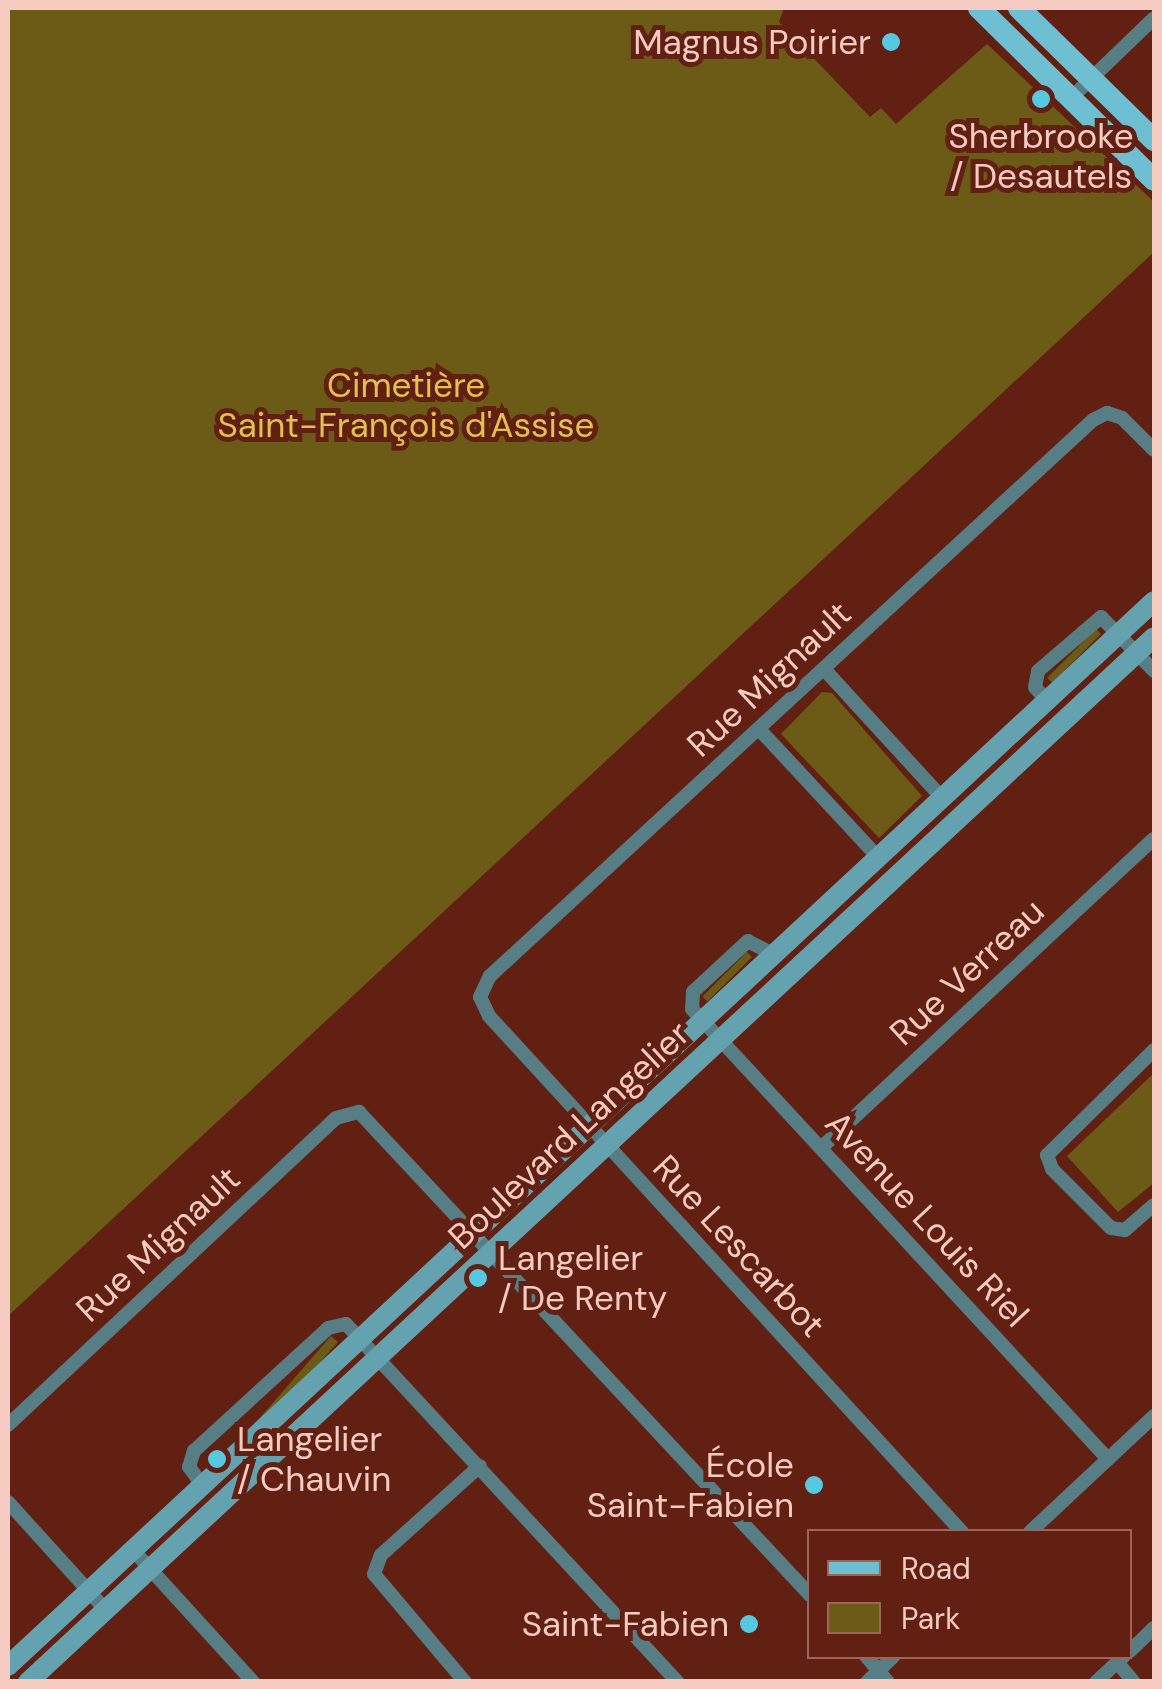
<!DOCTYPE html>
<html>
<head>
<meta charset="utf-8">
<style>
	body { margin:0 }
	#map { position:relative; width:1162px; height:1689px; overflow:hidden; background:#622013; font-family:"DM Sans",sans-serif }
	div>[style] { position:absolute }
	[style*='--x'] { left:calc(var(--x)*1px); top:calc(var(--y)*1px); width:calc(var(--w)*1px); rotate:calc(var(--a)*1deg) }
	.green>* { inset:0; background:#6c5a17; transform-origin:0 0 }
	.minor>* { height:14px; margin:-7px; padding:0 7px; transform-origin:7px; border-radius:7px; background:#577d85 }
	.secondary>* { height:20px; margin:-10px; padding:0 10px; transform-origin:10px; border-radius:10px; background:#65a2b0 }
	.primary>* { height:22px; margin:-11px; padding:0 11px; transform-origin:11px; border-radius:11px; background:#6ebfd1 }
	.dots>* { width:28px; height:28px; translate:-50% -50%; box-sizing:border-box; border:5px solid #622013; border-radius:50% }
	span { translate:-50% -50%; white-space:nowrap; text-align:center; line-height:1.15; -webkit-text-stroke:10px #622013; paint-order:stroke }
	.poi-label { font-size:35px; color:#f5cbc2 }
	.right { translate:-100% -50%; text-align:right }
	.left { translate:0 -50%; text-align:left }
	.park-label { font-size:35px; color:#e1c151 }
	.street-label { font-size:35px; color:#f5cbc2 }
	.frame { position:absolute; inset:0; border:10px solid #f5cbc2; pointer-events:none }
	.legend { position:absolute; left:807px; top:1529px; width:325px; height:130px; box-sizing:border-box; background:#622013; border:2px solid #9d6459; margin:0; padding:12px 18px; list-style:none; font-size:30px; color:#f5cbc2 }
	.legend li { display:flex; align-items:center; gap:20px; height:50px }
	.legend b { width:50px; border:2px solid #9d6459 }
</style>
</head>
<body>
<div id="map">
	<div class="green">
		<div style="clip-path:polygon(8px 8px,784px 8px,779px 22px,870px 117px,881px 108px,896px 124px,987px 44px,1154px 202px,1154px 252px,8px 1316px)"></div>
		<div style="left:1096px;top:629px;width:7px;height:69px;rotate:45deg"></div>
		<div style="clip-path:polygon(822px 692px,832px 693px,922px 796px,879px 838px,781px 734px)"></div>
		<div style="left:747px;top:952px;width:7px;height:63px;rotate:45deg"></div>
		<div style="clip-path:polygon(1154px 1073px,1154px 1183px,1118px 1212px,1067px 1156px)"></div>
		<div style="left:331px;top:1336px;width:9px;height:174px;rotate:41deg"></div>
	</div>
	<div class="minor">
		<div style="--x:1071;--y:98;--w:115;--a:-43.9"></div>
		<div style="--x:824;--y:669;--w:175;--a:47.5"></div>
		<div style="--x:1047;--y:701;--w:18;--a:-131"></div>
		<div style="--x:1035;--y:687;--w:16;--a:-79"></div>
		<div style="--x:1038;--y:671;--w:83;--a:-40.6"></div>
		<div style="--x:1101;--y:617;--w:76;--a:45.5"></div>
		<div style="--x:759;--y:729;--w:175;--a:47.1"></div>
		<div style="--x:773;--y:954;--w:28;--a:-153"></div>
		<div style="--x:748;--y:941;--w:75;--a:137.2"></div>
		<div style="--x:693;--y:992;--w:17;--a:93"></div>
		<div style="--x:692;--y:1009;--w:613;--a:47.25"></div>
		<div style="--x:1154;--y:1050;--w:150;--a:135.5"></div>
		<div style="--x:1047;--y:1155;--w:15;--a:70"></div>
		<div style="--x:1052;--y:1169;--w:83;--a:45"></div>
		<div style="--x:1111;--y:1228;--w:14;--a:8"></div>
		<div style="--x:1125;--y:1230;--w:38;--a:-41"></div>
		<div style="--x:821;--y:1148;--w:454;--a:-42.9"></div>
		<div style="--x:8;--y:1425;--w:449;--a:-43.1"></div>
		<div style="--x:336;--y:1118;--w:24;--a:-15"></div>
		<div style="--x:359;--y:1112;--w:661;--a:46.96"></div>
		<div style="--x:203;--y:1486;--w:24;--a:-126"></div>
		<div style="--x:189;--y:1467;--w:17;--a:-73"></div>
		<div style="--x:194;--y:1451;--w:182;--a:-42.5"></div>
		<div style="--x:328;--y:1328;--w:18;--a:-13"></div>
		<div style="--x:346;--y:1324;--w:488;--a:47.2"></div>
		<div style="--x:8;--y:1502;--w:144;--a:47.8"></div>
		<div style="--x:962;--y:1532;--w:700;--a:-132.51"></div>
		<div style="--x:489;--y:1016;--w:21;--a:-115"></div>
		<div style="--x:480;--y:997;--w:23;--a:-65"></div>
		<div style="--x:490;--y:976;--w:820;--a:-42.68"></div>
		<div style="--x:1093;--y:420;--w:16;--a:-27"></div>
		<div style="--x:1107;--y:413;--w:16;--a:18"></div>
		<div style="--x:1122;--y:418;--w:45;--a:45"></div>
		<div style="--x:1030;--y:1532;--w:170;--a:-43.1"></div>
		<div style="--x:133;--y:1550;--w:178;--a:47.7"></div>
		<div style="--x:1130;--y:1651;--w:33;--a:-44"></div>
		<div style="--x:866;--y:1656;--w:34;--a:50"></div>
		<div style="--x:1117;--y:1662;--w:26;--a:50"></div>
		<div style="--x:465;--y:1682;--w:141;--a:-130.1"></div>
		<div style="--x:374;--y:1574;--w:20;--a:-70"></div>
		<div style="--x:381;--y:1555;--w:133;--a:-42"></div>
		<div style="--x:867;--y:1682;--w:37;--a:-44"></div>
		<div style="--x:1096;--y:1682;--w:38;--a:-43"></div>
	</div>
	<div class="secondary">
		<div style="--x:8;--y:1666;--w:1564;--a:-42.9"></div>
		<div style="--x:28;--y:1682;--w:1536;--a:-42.86"></div>
	</div>
	<div class="primary">
		<div style="--x:979;--y:8;--w:245;--a:44.5"></div>
		<div style="--x:1019;--y:8;--w:189;--a:44.4"></div>
	</div>
	<div class="dots">
		<div style="left:891px;top:42px;background:#56c9e1"></div>
		<div style="left:1041px;top:99px;background:#56c9e1"></div>
		<div style="left:478px;top:1278px;background:#56c9e1"></div>
		<div style="left:217px;top:1459px;background:#56c9e1"></div>
		<div style="left:814px;top:1485px;background:#56c9e1"></div>
		<div style="left:749px;top:1624px;background:#56c9e1"></div>
	</div>
	<div class="poi-label">
		<span class="right" style="left:871px;top:42px">Magnus Poirier</span>
		<span style="left:1041px;top:156px">Sherbrooke<br>/ Desautels</span>
		<span class="left" style="left:498px;top:1278px">Langelier<br>/ De Renty</span>
		<span class="left" style="left:237px;top:1459px">Langelier<br>/ Chauvin</span>
		<span class="right" style="left:794px;top:1485px">École<br>Saint-Fabien</span>
		<span class="right" style="left:729px;top:1624px">Saint-Fabien</span>
	</div>
	<div class="park-label">
		<span style="left:406px;top:405px">Cimetière<br>Saint-François d'Assise</span>
	</div>
	<div class="street-label">
		<span style="left:769px;top:679px;rotate:-43deg">Rue Mignault</span>
		<span style="left:967px;top:972px;rotate:-43deg">Rue Verreau</span>
		<span style="left:569px;top:1135px;rotate:-43deg">Boulevard Langelier</span>
		<span style="left:927px;top:1219px;rotate:47deg">Avenue Louis Riel</span>
		<span style="left:158px;top:1244px;rotate:-43deg">Rue Mignault</span>
		<span style="left:739px;top:1246px;rotate:47deg">Rue Lescarbot</span>
	</div>
	<div class="frame"></div>
	<ul class="legend">
	<li><b style="height:12px;background:#6ebfd1"></b>Road</li>
	<li><b style="height:28px;background:#6c5a17"></b>Park</li>
	</ul>
</div>
</body>
</html>
